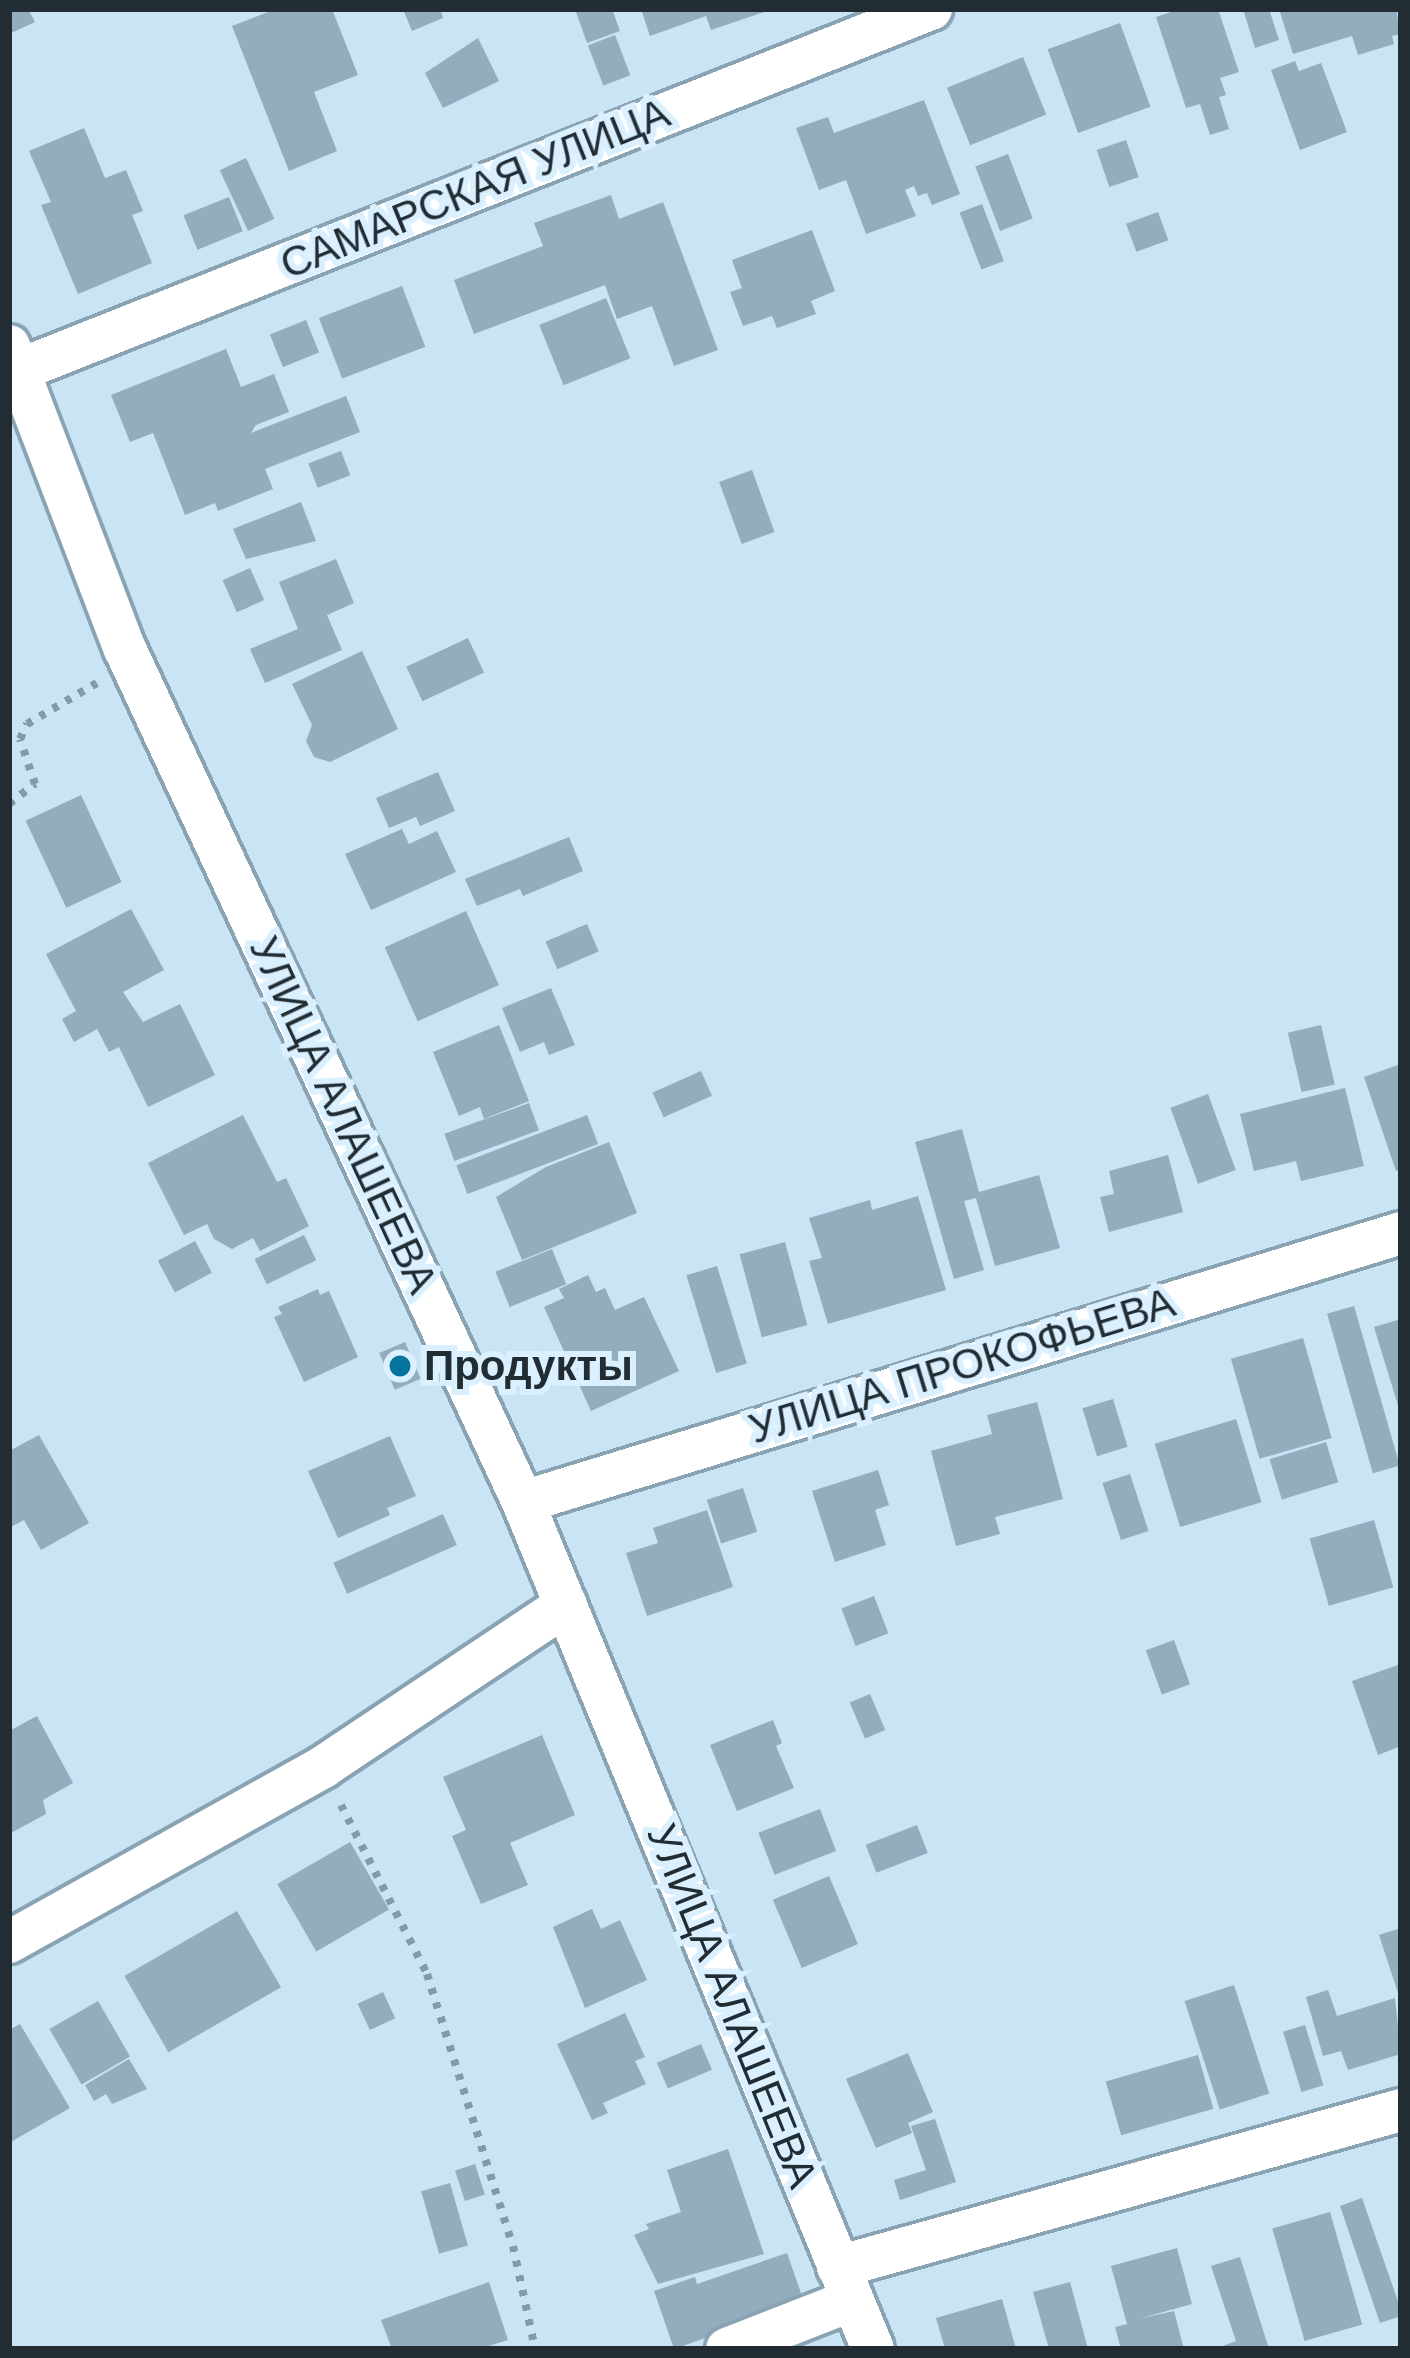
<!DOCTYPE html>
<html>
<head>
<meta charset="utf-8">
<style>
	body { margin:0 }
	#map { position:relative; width:1410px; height:2358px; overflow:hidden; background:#c8e4f5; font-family:Helvetica,sans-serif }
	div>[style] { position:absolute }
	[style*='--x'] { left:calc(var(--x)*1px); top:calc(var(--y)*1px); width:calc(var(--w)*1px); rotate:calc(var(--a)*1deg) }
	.building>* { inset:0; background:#92adbd; transform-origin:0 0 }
	.path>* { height:8px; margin-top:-4px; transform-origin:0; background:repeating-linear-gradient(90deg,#859aa7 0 6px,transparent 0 15px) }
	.roads { filter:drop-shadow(3px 0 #89a3b3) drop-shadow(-3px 0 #89a3b3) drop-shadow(0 3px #89a3b3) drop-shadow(0 -3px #89a3b3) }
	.street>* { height:42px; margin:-21px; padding:0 21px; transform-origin:21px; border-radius:21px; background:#fff }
	.dots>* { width:33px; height:33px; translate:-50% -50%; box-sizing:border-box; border:6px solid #daf0fe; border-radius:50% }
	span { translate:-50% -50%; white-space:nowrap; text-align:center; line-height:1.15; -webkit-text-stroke:12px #daf0fe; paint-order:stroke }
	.street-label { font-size:42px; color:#222c33 }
	.poi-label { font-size:42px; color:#222c33; font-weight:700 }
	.left { translate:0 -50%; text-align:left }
	.frame { position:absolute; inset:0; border:12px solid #222c33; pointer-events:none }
</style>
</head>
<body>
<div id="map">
	<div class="building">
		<div style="clip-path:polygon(9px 9px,28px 9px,35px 22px,9px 34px)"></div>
		<div style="clip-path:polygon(276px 9px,332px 9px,358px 75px,314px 92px,337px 151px,289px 171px,232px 26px)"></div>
		<div style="clip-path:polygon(403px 9px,440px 9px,443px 18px,412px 31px)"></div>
		<div style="clip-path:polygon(575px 9px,612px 9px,620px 31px,587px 43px)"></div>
		<div style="clip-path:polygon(641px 9px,770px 9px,770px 10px,711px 30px,706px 16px,650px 36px)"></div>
		<div style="clip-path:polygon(1180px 9px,1218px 9px,1239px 72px,1220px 78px,1226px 95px,1219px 97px,1229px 129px,1210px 135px,1200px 104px,1186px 108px,1156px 17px)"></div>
		<div style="clip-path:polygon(1243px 9px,1269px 9px,1279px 40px,1255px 48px)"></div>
		<div style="clip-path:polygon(1279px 9px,1396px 9px,1401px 34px,1392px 36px,1394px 44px,1358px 55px,1352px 36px,1293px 54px)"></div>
		<div style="left:1120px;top:23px;width:89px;height:77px;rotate:70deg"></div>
		<div style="left:615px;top:35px;width:43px;height:29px;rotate:69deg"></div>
		<div style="clip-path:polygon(478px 38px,499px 81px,443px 108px,425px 73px)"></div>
		<div style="left:1023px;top:57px;width:62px;height:82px;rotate:68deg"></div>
		<div style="clip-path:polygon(1295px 61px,1299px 71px,1321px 63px,1347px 132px,1300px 150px,1271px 70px)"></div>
		<div style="clip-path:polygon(924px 100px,960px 194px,932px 205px,927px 193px,918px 196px,914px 186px,905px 190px,916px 216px,866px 234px,846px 180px,819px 190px,796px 128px,828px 117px,834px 133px)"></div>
		<div style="clip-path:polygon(84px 128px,105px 178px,126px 170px,143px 211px,132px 215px,152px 263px,78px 294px,41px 205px,51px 202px,29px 151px)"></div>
		<div style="left:1126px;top:140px;width:39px;height:31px;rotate:71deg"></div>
		<div style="left:1008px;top:154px;width:69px;height:35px;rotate:69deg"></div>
		<div style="left:246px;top:158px;width:67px;height:29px;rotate:65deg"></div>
		<div style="clip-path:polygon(611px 195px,619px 219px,663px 202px,718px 350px,674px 366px,652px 306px,617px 319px,605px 285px,474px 334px,454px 280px,543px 246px,534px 223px)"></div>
		<div style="left:229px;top:197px;width:37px;height:49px;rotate:68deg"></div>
		<div style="left:982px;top:204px;width:61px;height:24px;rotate:69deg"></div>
		<div style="left:1158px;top:212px;width:30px;height:34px;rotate:70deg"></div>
		<div style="clip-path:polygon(812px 230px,835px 291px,811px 301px,816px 314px,777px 328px,772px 316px,743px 326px,730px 292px,742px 288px,732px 260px)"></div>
		<div style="left:402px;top:286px;width:65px;height:89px;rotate:69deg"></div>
		<div style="left:606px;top:298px;width:65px;height:72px;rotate:68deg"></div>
		<div style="left:306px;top:320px;width:35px;height:39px;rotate:68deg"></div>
		<div style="clip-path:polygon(226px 349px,241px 387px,274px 374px,289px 412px,256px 425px,251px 433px,346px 396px,360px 432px,265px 469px,273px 489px,218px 511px,215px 503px,185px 515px,153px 433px,130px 442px,111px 395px)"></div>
		<div style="left:341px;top:451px;width:26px;height:35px;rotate:69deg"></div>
		<div style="left:752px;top:470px;width:66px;height:35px;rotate:70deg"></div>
		<div style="clip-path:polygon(301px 502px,316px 541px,246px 559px,233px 529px)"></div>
		<div style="clip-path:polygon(336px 559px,354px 603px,327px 615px,342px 650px,265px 683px,250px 649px,298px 629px,279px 582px)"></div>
		<div style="left:250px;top:568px;width:35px;height:30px;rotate:66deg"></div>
		<div style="left:468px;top:638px;width:38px;height:68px;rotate:65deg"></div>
		<div style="clip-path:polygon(362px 651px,398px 729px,330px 762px,314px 757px,306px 741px,312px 725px,292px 684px)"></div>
		<div style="clip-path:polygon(438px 772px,455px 811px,420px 826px,416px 817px,389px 828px,376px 798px)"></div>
		<div style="left:81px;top:795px;width:96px;height:61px;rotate:65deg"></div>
		<div style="clip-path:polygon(402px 829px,409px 844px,437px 831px,456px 872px,371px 910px,345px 854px)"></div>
		<div style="clip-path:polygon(569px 837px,583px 871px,523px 896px,520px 889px,477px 906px,465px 879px)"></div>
		<div style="clip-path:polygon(131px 909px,164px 970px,123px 992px,143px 1022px,180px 1004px,215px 1075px,148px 1107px,119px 1047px,109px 1052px,97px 1029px,74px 1042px,62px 1019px,76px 1011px,46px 954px)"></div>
		<div style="left:466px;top:911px;width:81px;height:89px;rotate:66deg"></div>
		<div style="left:587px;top:924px;width:30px;height:45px;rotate:67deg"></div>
		<div style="clip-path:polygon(551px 988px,575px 1045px,549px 1055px,544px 1042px,520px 1052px,502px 1008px)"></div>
		<div style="clip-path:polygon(499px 1025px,529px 1101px,484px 1119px,480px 1107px,459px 1116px,433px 1052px)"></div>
		<div style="left:1321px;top:1025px;width:61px;height:34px;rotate:77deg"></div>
		<div style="clip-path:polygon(1398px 1065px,1401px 1169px,1396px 1171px,1364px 1077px)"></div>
		<div style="left:701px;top:1071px;width:27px;height:53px;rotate:66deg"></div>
		<div style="clip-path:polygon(1345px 1088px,1364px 1166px,1301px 1181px,1296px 1161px,1254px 1171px,1240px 1114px)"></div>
		<div style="left:1208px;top:1094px;width:81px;height:40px;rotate:70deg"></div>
		<div style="left:529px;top:1103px;width:29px;height:90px;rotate:70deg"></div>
		<div style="clip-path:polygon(243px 1115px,277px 1182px,286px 1178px,309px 1226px,260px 1251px,253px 1238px,232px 1249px,214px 1239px,207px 1224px,184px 1235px,148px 1163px)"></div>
		<div style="left:587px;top:1115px;width:31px;height:140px;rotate:69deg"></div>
		<div style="clip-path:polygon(962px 1129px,979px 1192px,1039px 1175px,1060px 1248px,995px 1266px,976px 1198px,964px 1201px,984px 1270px,954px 1279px,915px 1142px)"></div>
		<div style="clip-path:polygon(609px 1142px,637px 1213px,522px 1260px,496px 1197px,546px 1167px)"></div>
		<div style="clip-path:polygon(1168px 1155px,1183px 1212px,1109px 1232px,1100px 1197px,1114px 1194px,1109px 1171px)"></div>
		<div style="clip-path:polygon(918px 1196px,946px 1290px,828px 1324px,809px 1261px,822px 1258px,809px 1218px,870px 1200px,872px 1210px)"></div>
		<div style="left:304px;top:1235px;width:28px;height:55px;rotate:64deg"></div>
		<div style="left:195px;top:1241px;width:36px;height:42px;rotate:62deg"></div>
		<div style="left:785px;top:1242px;width:86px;height:47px;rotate:75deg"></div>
		<div style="left:552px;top:1249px;width:38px;height:61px;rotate:68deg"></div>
		<div style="left:717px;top:1266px;width:102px;height:32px;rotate:73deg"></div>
		<div style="clip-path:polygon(588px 1275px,596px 1292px,605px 1288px,615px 1310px,644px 1297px,679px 1371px,591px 1411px,544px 1307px,564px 1298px,559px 1289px)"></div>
		<div style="clip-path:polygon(318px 1289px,320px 1295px,329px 1291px,358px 1357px,304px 1382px,274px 1317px,282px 1314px,278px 1307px)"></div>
		<div style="left:1354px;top:1306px;width:166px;height:28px;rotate:74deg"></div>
		<div style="clip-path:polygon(1401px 1319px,1401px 1412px,1400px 1412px,1374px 1327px)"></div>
		<div style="left:1303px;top:1338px;width:104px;height:75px;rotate:74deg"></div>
		<div style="left:405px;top:1342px;width:40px;height:28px;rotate:67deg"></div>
		<div style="left:1113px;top:1399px;width:50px;height:32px;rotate:73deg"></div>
		<div style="clip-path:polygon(1037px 1402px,1063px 1499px,995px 1517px,1000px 1534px,956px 1546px,931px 1451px,992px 1434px,987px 1415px)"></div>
		<div style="left:1236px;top:1419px;width:87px;height:85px;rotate:73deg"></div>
		<div style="clip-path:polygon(39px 1435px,89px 1523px,41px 1550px,24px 1520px,11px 1527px,9px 1523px,9px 1451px)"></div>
		<div style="clip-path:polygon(390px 1436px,416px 1496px,387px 1508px,390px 1515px,338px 1538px,308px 1471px)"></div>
		<div style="left:1326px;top:1442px;width:42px;height:59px;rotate:73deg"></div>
		<div style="clip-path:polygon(878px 1470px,889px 1505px,875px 1510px,886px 1545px,835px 1562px,812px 1491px)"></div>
		<div style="left:1130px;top:1474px;width:60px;height:29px;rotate:72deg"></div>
		<div style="left:743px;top:1488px;width:46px;height:38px;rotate:72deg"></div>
		<div style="clip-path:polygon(707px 1510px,733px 1587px,647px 1616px,626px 1553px,658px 1543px,653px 1528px)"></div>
		<div style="left:443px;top:1514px;width:34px;height:120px;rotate:66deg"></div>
		<div style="left:1374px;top:1520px;width:70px;height:67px;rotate:74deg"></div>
		<div style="left:874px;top:1596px;width:40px;height:35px;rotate:69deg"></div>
		<div style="left:1174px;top:1640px;width:47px;height:30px;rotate:70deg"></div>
		<div style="clip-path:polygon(1401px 1664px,1401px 1746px,1378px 1755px,1352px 1681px)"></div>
		<div style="left:870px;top:1694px;width:39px;height:22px;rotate:67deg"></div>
		<div style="clip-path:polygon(37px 1716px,73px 1783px,43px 1800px,46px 1814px,9px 1834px,9px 1731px)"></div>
		<div style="clip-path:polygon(773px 1720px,782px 1743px,776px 1746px,794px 1788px,737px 1811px,710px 1745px)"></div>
		<div style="clip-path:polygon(542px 1735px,575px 1815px,510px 1843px,528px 1885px,481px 1904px,452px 1836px,466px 1830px,443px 1777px)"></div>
		<div style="left:820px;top:1809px;width:45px;height:66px;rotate:69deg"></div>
		<div style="left:917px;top:1825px;width:30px;height:55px;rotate:69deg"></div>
		<div style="left:350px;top:1842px;width:78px;height:84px;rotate:60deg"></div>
		<div style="left:829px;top:1876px;width:74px;height:61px;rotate:67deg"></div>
		<div style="clip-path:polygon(592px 1909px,601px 1929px,620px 1920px,647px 1980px,585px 2008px,553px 1927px)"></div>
		<div style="left:237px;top:1911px;width:88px;height:130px;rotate:60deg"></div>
		<div style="clip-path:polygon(1401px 1928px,1401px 1999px,1400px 1999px,1379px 1935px)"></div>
		<div style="left:1234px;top:1985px;width:114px;height:52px;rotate:72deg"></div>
		<div style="clip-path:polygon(1328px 1990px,1337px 2016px,1395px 1998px,1401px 2054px,1348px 2070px,1341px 2051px,1323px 2056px,1306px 1997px)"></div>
		<div style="left:383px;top:1992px;width:29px;height:28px;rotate:65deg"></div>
		<div style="left:98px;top:2001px;width:64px;height:56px;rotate:60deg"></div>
		<div style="clip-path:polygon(625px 2013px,645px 2057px,635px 2061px,646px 2084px,603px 2103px,608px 2113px,592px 2120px,557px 2044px)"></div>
		<div style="clip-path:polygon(20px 2024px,70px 2108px,9px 2143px,9px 2030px)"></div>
		<div style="left:1305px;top:2025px;width:63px;height:23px;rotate:73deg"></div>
		<div style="left:701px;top:2044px;width:28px;height:48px;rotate:67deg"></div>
		<div style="clip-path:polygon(908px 2053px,933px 2112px,908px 2123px,912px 2133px,876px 2148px,846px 2079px)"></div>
		<div style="left:1198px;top:2055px;width:56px;height:96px;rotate:74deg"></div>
		<div style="clip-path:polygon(129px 2059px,147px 2089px,112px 2104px,106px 2094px,94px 2101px,85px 2085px)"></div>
		<div style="clip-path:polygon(935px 2119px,956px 2182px,900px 2200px,894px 2180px,926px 2170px,911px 2126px)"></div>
		<div style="clip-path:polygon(728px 2149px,764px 2254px,658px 2284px,634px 2235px,649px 2229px,646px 2224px,681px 2212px,667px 2170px)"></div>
		<div style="left:475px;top:2164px;width:32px;height:21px;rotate:72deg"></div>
		<div style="left:450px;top:2183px;width:65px;height:30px;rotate:74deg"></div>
		<div style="clip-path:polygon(1362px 2198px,1401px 2310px,1401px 2316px,1380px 2323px,1340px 2206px)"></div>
		<div style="left:1330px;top:2212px;width:117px;height:60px;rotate:74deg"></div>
		<div style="clip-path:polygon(1177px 2248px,1192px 2304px,1138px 2319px,1174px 2311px,1184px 2349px,1121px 2349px,1115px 2327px,1127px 2324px,1111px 2266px)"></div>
		<div style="clip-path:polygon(787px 2253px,801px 2293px,787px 2309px,674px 2349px,654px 2291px,695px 2277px,697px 2284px)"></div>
		<div style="clip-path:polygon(1240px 2257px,1269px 2349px,1215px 2349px,1236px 2341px,1211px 2266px)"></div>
		<div style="clip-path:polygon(489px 2282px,508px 2340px,479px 2349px,392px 2349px,381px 2320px)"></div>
		<div style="clip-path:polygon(1070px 2282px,1088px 2349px,1049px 2349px,1033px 2292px)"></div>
		<div style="clip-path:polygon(1002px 2299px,1016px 2349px,945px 2349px,936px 2318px)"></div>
	</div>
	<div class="path">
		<div style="--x:9;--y:804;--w:33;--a:-38"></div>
		<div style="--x:35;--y:784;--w:47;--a:-108.4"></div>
		<div style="--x:20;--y:739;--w:17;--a:-65"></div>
		<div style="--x:27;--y:724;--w:81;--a:-30.4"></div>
		<div style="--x:341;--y:1805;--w:190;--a:63"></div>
		<div style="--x:427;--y:1974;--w:285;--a:72.5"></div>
		<div style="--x:513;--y:2246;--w:105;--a:77.9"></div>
	</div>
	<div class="roads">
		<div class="street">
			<div style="--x:9;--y:346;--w:324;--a:69.1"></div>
			<div style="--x:125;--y:649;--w:941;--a:64.99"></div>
			<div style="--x:523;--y:1502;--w:916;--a:67.55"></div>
			<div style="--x:19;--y:370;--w:981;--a:-21.6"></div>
			<div style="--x:523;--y:1502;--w:918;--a:-17.03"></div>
			<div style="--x:9;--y:1942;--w:359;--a:-29.1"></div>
			<div style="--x:323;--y:1767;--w:292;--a:-33.7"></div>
			<div style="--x:838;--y:2267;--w:584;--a:-15.58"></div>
			<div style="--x:727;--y:2349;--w:134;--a:-21.4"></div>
		</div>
	</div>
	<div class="dots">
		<div style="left:400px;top:1366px;background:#06729e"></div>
	</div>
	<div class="street-label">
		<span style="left:475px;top:189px;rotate:-22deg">САМАРСКАЯ УЛИЦА</span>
		<span style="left:343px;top:1115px;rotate:65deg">УЛИЦА АЛАШЕЕВА</span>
		<span style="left:962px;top:1366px;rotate:-17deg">УЛИЦА ПРОКОФЬЕВА</span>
		<span style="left:732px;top:2006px;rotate:68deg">УЛИЦА АЛАШЕЕВА</span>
	</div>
	<div class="poi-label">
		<span class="left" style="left:424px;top:1366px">Продукты</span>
	</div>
	<div class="frame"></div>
</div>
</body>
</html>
